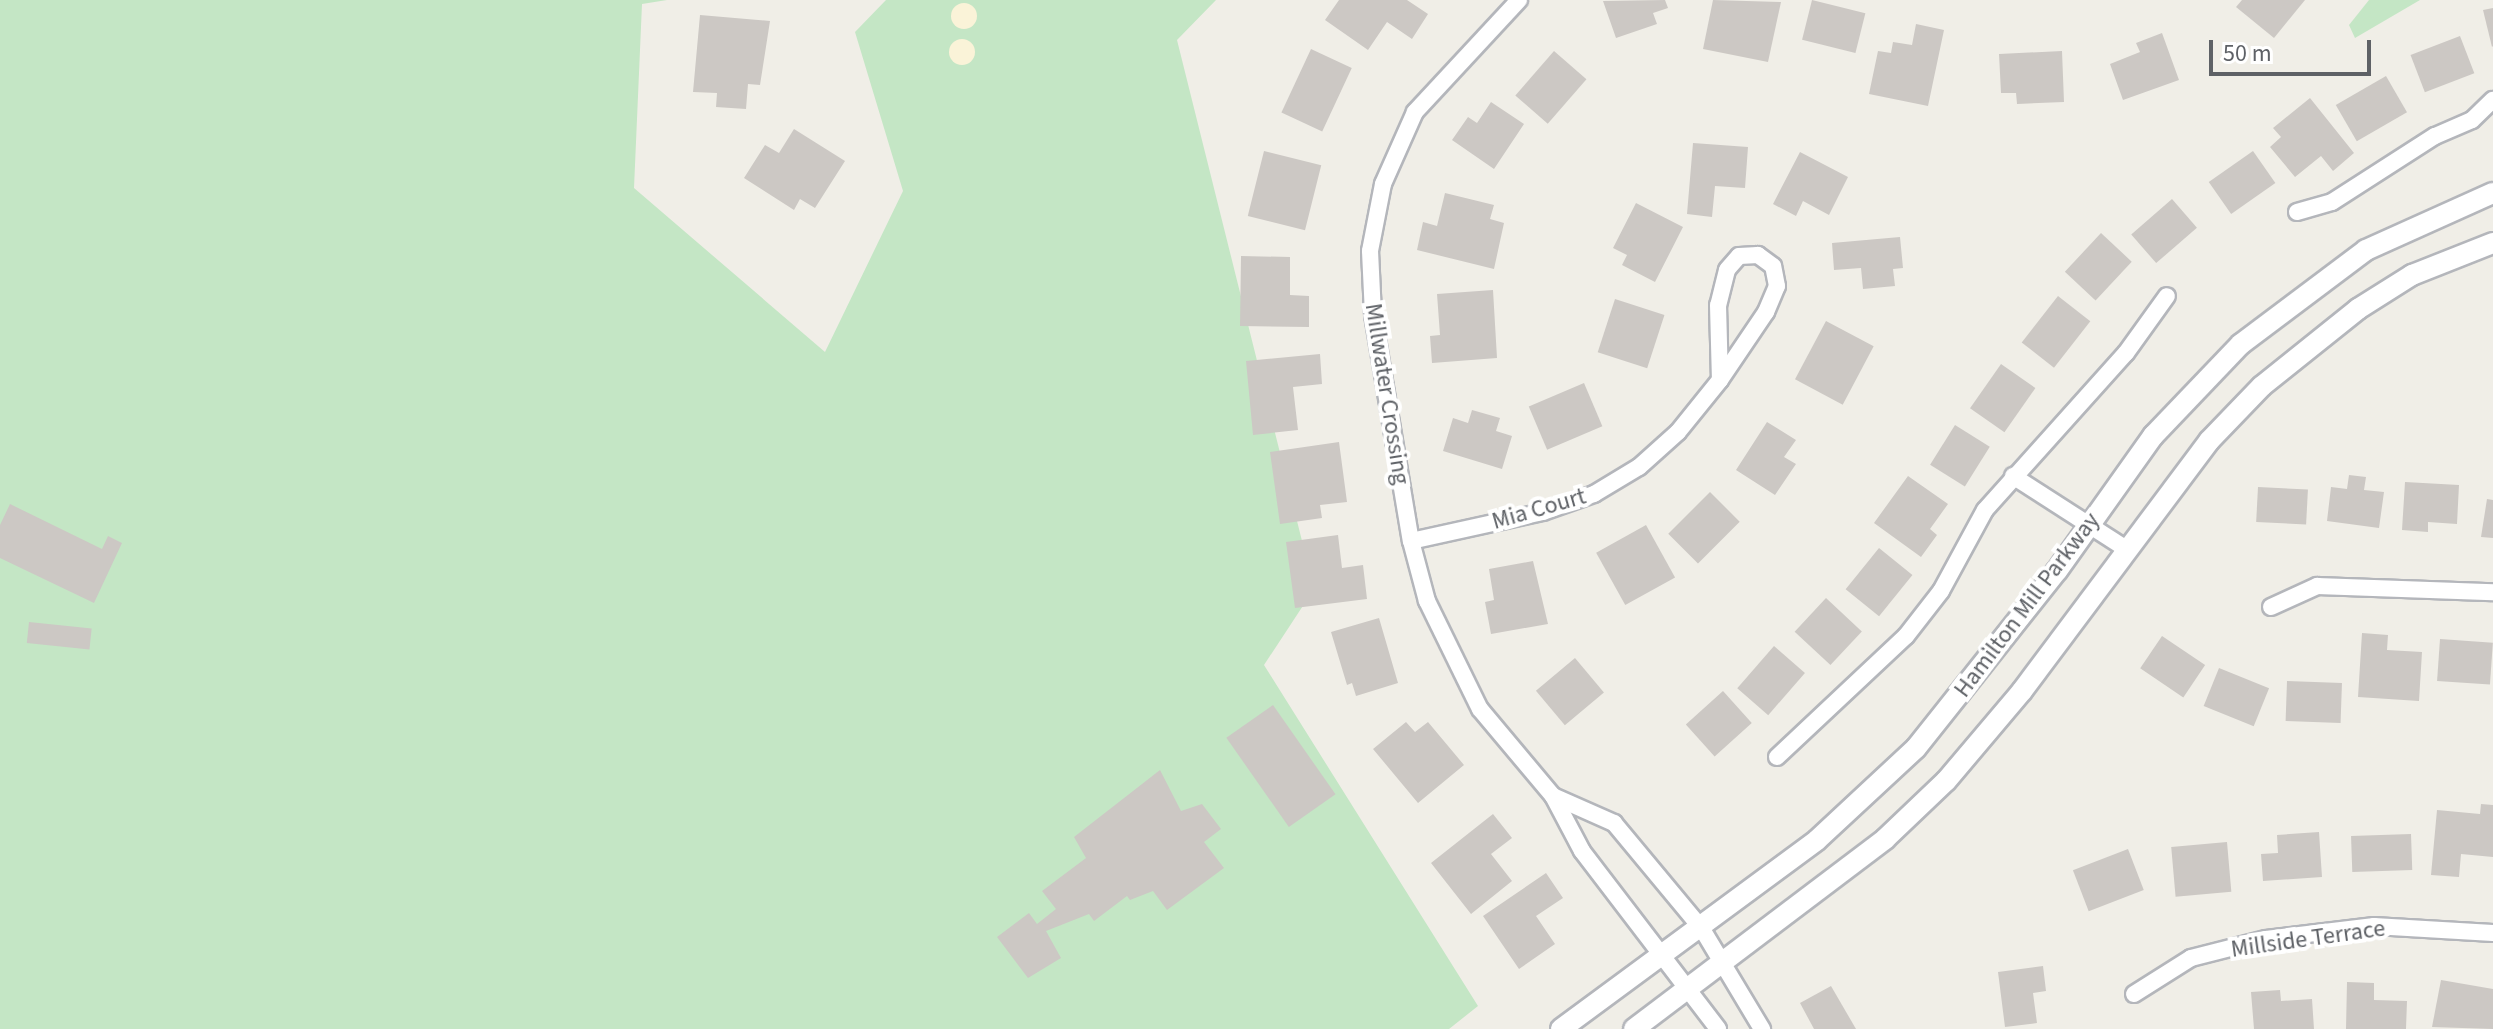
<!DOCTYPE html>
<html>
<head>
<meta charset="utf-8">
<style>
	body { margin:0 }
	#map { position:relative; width:2493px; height:1029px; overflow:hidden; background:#f0eee7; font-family:"Source Sans 3",sans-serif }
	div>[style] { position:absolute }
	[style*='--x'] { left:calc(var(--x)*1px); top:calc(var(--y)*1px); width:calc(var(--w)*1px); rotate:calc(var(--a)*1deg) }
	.green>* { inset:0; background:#c4e6c5 }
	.sand>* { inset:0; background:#faf3d8 }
	.round { border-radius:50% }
	.building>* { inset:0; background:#ccc8c4; transform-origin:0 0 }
	.roads { filter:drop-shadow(2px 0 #b4b6bb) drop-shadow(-2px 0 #b4b6bb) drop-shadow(0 2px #b4b6bb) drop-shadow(0 -2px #b4b6bb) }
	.minor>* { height:16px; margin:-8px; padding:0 8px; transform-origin:8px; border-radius:8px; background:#fff }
	.tertiary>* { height:20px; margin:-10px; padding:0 10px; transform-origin:10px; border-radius:10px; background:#fff }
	span { translate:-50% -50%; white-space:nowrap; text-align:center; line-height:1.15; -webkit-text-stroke:8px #fff; paint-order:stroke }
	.street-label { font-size:24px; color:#5e6166 }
	.scale { position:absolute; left:2209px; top:40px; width:162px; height:36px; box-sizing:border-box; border:4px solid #5e6166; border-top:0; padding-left:10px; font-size:24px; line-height:28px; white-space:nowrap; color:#5e6166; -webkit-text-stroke:6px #fff; paint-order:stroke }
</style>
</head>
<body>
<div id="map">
	<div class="green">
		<div style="clip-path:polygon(0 0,667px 0,642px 4px,634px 188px,825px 352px,903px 191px,855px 32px,886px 0,1216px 0,1177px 40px,1314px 589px,1264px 665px,1478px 1006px,1449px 1029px,0 1029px)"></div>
		<div style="clip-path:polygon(2369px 0,2420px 0,2355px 38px,2349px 25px)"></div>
	</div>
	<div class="sand">
		<div class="round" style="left:951px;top:3px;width:26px;height:26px"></div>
		<div class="round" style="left:949px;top:39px;width:26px;height:26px"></div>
	</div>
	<div class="building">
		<div style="clip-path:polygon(1339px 0,1407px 0,1428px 14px,1412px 39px,1387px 22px,1368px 50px,1325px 20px)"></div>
		<div style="clip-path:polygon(1665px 0,1668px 8px,1653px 13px,1657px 24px,1616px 38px,1603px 1px)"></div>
		<div style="clip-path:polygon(1713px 0,1781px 2px,1768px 62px,1703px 49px)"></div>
		<div style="left:1812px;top:0;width:55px;height:41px;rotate:14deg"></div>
		<div style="clip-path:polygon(2242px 0,2305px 0,2274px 38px,2236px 7px)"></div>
		<div style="clip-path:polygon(2493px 8px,2493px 46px,2492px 47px,2483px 10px)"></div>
		<div style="clip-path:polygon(700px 15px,770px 21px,760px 85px,748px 84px,746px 109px,716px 107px,717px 93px,693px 92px)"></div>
		<div style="clip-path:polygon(1916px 24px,1944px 30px,1928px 106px,1869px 94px,1878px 51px,1891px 53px,1893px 42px,1912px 45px)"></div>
		<div style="clip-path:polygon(2162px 33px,2179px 80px,2123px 100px,2110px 64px,2140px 52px,2136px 43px)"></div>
		<div style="left:2460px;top:36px;width:40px;height:53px;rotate:69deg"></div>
		<div style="left:1311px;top:49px;width:45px;height:70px;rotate:25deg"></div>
		<div style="left:1554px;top:51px;width:43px;height:59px;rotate:41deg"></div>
		<div style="clip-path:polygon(2062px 51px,2064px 102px,2017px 104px,2016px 93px,2001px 93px,1999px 54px)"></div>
		<div style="left:2386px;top:76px;width:42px;height:58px;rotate:60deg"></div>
		<div style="clip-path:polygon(2310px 98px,2354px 153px,2333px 171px,2321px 156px,2295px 177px,2270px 147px,2281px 137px,2273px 128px)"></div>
		<div style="clip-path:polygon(1491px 102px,1524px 124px,1494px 169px,1452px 140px,1468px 117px,1477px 123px)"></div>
		<div style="clip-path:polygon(794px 129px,845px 161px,815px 208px,800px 199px,794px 210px,744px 178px,765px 145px,779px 153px)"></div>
		<div style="clip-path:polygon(1693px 143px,1748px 147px,1745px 188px,1715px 186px,1712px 217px,1687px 214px)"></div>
		<div style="left:1264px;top:151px;width:59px;height:67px;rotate:14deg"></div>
		<div style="left:2253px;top:151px;width:39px;height:54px;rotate:55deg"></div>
		<div style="clip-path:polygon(1800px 152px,1848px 177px,1829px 215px,1803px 201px,1796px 216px,1773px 204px)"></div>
		<div style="clip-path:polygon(1445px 193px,1494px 205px,1490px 219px,1504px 223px,1494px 269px,1417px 250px,1423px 222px,1437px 226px)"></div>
		<div style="left:2172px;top:199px;width:38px;height:54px;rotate:49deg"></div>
		<div style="clip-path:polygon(1636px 203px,1683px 227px,1655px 282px,1622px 265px,1627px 255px,1613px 248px)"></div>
		<div style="left:2101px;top:233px;width:42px;height:53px;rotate:43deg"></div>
		<div style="clip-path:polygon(1900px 237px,1903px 268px,1893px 269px,1895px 286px,1863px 289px,1861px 268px,1834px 270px,1832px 243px)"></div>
		<div style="clip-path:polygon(1241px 256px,1290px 257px,1290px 295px,1309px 296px,1309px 327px,1240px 326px)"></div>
		<div style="clip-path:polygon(1493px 290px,1497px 358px,1432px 363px,1430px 336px,1440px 335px,1437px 294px)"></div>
		<div style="left:2058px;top:296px;width:41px;height:59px;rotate:38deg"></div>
		<div style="left:1615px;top:299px;width:52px;height:56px;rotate:18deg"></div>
		<div style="left:1826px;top:321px;width:54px;height:66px;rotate:28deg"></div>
		<div style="clip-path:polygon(1320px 354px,1322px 384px,1293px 387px,1298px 430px,1253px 435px,1246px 361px)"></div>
		<div style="left:2001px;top:364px;width:42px;height:54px;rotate:35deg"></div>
		<div style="left:1584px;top:383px;width:47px;height:60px;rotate:67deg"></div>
		<div style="clip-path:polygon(1472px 410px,1500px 418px,1496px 431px,1512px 436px,1502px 469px,1443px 451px,1453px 418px,1468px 423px)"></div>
		<div style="clip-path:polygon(1767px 422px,1796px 440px,1784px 457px,1796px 464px,1775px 495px,1736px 470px)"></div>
		<div style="left:1955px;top:425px;width:41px;height:47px;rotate:32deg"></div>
		<div style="clip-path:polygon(1339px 442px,1347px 502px,1320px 505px,1322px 518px,1280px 524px,1270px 452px)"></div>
		<div style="clip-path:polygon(2349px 475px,2366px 477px,2364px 490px,2384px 492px,2379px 528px,2327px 521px,2331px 487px,2347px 489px)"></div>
		<div style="clip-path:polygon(1908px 476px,1948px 504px,1930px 529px,1937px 535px,1921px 557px,1874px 523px)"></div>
		<div style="clip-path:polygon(2405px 482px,2459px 485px,2457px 524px,2428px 522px,2428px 532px,2402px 530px)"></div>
		<div style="left:2258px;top:487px;width:50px;height:35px;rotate:3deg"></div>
		<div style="left:1710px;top:492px;width:42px;height:59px;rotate:45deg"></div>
		<div style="clip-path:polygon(2487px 499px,2493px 500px,2493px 538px,2481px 537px)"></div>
		<div style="clip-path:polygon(10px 504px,102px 549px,108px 536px,122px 543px,94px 603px,0 558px,0 525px)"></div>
		<div style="left:1646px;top:525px;width:60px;height:57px;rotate:61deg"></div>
		<div style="clip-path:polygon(1338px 535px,1342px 568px,1363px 565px,1367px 599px,1295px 608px,1286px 542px)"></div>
		<div style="left:1879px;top:548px;width:43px;height:53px;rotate:39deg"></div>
		<div style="clip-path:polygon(1533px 561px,1548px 624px,1491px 634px,1485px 602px,1494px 600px,1489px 569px)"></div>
		<div style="left:1826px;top:598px;width:49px;height:46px;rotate:43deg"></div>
		<div style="clip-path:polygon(1379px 618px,1398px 683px,1356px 696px,1352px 683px,1347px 685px,1331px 632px)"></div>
		<div style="left:29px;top:622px;width:63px;height:21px;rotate:6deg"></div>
		<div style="clip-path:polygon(2362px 633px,2388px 635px,2387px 650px,2422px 652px,2419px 701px,2358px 697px)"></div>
		<div style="left:2162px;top:636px;width:52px;height:39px;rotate:34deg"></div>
		<div style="left:2440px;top:639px;width:53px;height:42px;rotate:4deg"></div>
		<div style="left:1774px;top:646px;width:41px;height:56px;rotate:41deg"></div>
		<div style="left:1575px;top:658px;width:45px;height:51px;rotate:50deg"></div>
		<div style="left:2219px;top:668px;width:54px;height:41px;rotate:22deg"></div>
		<div style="left:2287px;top:681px;width:55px;height:40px;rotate:2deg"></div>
		<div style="left:1723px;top:691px;width:43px;height:50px;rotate:48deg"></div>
		<div style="left:1273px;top:705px;width:109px;height:57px;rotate:55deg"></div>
		<div style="clip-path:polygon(1406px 722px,1415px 732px,1428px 722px,1464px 765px,1418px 803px,1373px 749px)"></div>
		<div style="clip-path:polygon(1160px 770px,1181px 811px,1202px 804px,1221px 829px,1204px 842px,1224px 868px,1167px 910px,1153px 891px,1130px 900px,1127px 896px,1094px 921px,1089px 914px,1046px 931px,1061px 958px,1028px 978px,997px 937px,1029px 913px,1037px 924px,1056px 909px,1042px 891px,1086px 858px,1074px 837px)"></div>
		<div style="clip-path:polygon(2481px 804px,2493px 805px,2493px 857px,2461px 854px,2459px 877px,2431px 875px,2437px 810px,2480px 814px)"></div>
		<div style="clip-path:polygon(1493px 814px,1512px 838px,1491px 854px,1512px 881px,1471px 914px,1431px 863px)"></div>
		<div style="clip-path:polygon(2319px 832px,2322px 877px,2263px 881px,2261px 854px,2278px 853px,2277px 835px)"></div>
		<div style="left:2411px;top:834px;width:36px;height:60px;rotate:88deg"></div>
		<div style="left:2227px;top:842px;width:50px;height:56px;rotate:85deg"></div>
		<div style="left:2128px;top:849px;width:44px;height:59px;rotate:69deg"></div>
		<div style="clip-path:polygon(1546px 873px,1563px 898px,1536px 916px,1555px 944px,1519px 969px,1483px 916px)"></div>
		<div style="clip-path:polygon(2043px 966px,2046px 991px,2033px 993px,2037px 1023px,2005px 1027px,1998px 972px)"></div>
		<div style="clip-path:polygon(2441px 980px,2493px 989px,2493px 1029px,2432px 1027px)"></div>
		<div style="clip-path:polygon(2347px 982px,2374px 983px,2374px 1000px,2407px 1001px,2406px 1029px,2346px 1029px)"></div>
		<div style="clip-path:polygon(1831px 986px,1856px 1029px,1814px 1029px,1800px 1003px)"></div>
		<div style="clip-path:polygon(2280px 990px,2281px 1001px,2312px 999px,2314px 1029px,2254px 1029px,2251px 992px)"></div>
	</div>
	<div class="roads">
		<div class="minor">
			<div style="--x:1519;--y:0;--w:153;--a:132.9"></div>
			<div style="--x:1415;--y:112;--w:79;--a:114"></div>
			<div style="--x:1383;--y:184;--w:68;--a:101"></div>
			<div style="--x:1370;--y:251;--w:64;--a:87.3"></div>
			<div style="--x:1373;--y:315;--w:229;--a:80.5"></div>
			<div style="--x:1411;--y:541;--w:62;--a:75.1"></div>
			<div style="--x:1427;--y:601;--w:120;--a:63.9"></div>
			<div style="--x:1480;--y:709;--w:114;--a:50"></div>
			<div style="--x:1553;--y:796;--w:62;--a:62.2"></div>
			<div style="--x:1582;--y:851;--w:224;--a:52.6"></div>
			<div style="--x:2297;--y:212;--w:36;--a:-16"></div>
			<div style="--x:2332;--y:202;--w:122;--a:-32.7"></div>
			<div style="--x:2435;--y:136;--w:40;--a:-23.4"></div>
			<div style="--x:2472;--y:120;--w:29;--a:-44"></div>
			<div style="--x:2013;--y:476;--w:137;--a:32.8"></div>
			<div style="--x:1411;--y:541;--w:135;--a:-12.4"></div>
			<div style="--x:1543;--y:512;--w:54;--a:-19.4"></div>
			<div style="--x:1594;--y:494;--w:52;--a:-31"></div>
			<div style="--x:1639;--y:467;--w:52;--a:-41.9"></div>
			<div style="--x:1678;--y:432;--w:67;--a:-51.1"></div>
			<div style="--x:1720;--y:380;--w:82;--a:-55.9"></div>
			<div style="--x:1766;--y:312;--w:28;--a:-67"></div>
			<div style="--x:1777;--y:286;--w:20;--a:-101"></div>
			<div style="--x:1773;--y:266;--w:19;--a:-144"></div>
			<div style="--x:1758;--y:255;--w:19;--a:177"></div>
			<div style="--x:1739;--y:256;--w:18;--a:131"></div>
			<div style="--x:1727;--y:270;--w:36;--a:104"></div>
			<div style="--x:1718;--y:305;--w:75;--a:88.5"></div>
			<div style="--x:2271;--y:607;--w:51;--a:-24.5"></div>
			<div style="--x:2317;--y:586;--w:176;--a:2"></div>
			<div style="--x:1777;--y:757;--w:177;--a:-43.2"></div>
			<div style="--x:1906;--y:636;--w:57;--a:-52.1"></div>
			<div style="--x:1941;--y:591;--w:92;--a:-61.5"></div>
			<div style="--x:1985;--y:510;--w:211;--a:-48.1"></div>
			<div style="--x:2126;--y:353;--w:70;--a:-54.3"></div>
			<div style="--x:1553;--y:796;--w:67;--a:23.9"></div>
			<div style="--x:1614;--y:823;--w:138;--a:50.3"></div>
			<div style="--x:1702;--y:929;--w:117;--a:59"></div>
			<div style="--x:2134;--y:994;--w:67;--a:-32.3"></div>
			<div style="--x:2191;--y:958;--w:77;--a:-14.2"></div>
			<div style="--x:2266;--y:939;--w:109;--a:-6.9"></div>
			<div style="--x:2374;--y:926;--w:119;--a:3.4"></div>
		</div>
		<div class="tertiary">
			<div style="--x:1561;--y:1029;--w:318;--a:-36.4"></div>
			<div style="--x:1817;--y:840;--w:135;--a:-42.9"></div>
			<div style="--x:1916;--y:748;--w:226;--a:-51.5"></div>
			<div style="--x:2057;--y:571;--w:166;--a:-54.6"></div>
			<div style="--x:2153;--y:436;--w:127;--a:-46.3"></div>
			<div style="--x:2241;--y:344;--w:156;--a:-36.9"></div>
			<div style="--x:2366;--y:250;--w:139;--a:-24.2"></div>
			<div style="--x:1634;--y:1029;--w:315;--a:-37.1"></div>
			<div style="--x:1885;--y:839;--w:84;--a:-43.6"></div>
			<div style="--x:1946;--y:781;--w:118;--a:-49.8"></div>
			<div style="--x:2022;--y:691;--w:312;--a:-53.2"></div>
			<div style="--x:2209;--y:441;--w:76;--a:-46.1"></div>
			<div style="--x:2262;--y:386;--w:123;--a:-38.7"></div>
			<div style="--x:2358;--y:309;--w:64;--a:-32.2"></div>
			<div style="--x:2412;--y:275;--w:87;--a:-21.6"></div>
		</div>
	</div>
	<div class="street-label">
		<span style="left:1387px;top:394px;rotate:81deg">Millwater Crossing</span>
		<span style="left:1539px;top:509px;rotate:-16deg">Mia Court</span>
		<span style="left:2027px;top:605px;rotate:-53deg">Hamilton Mill Parkway</span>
		<span style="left:2308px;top:939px;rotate:-8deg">Millside Terrace</span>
	</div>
	<div class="scale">50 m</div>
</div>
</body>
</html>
